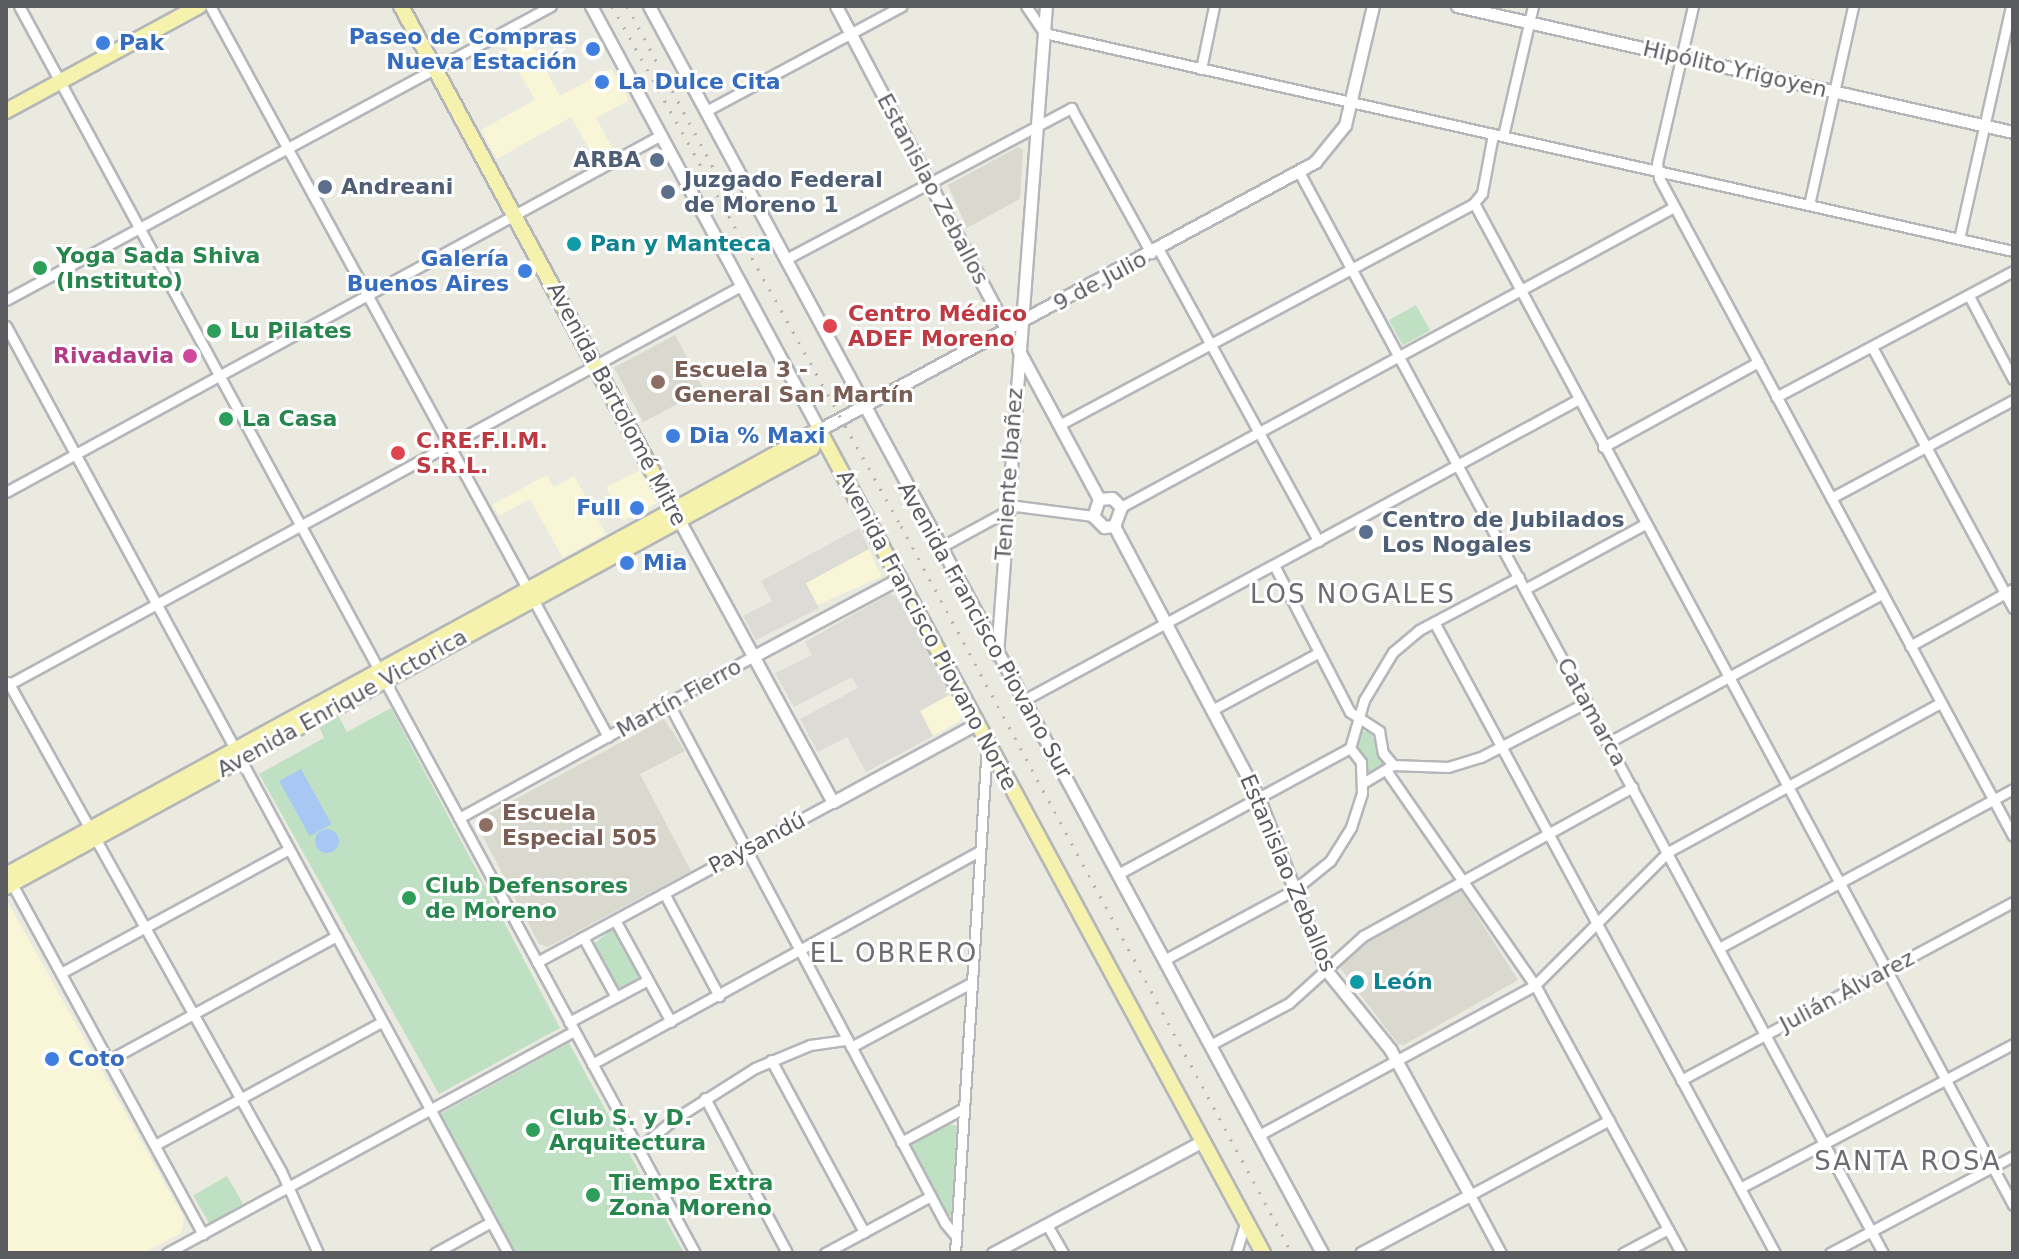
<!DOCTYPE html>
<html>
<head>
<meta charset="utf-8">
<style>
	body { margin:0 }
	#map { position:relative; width:2019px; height:1259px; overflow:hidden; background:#ebeae1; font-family:"DejaVu Sans",sans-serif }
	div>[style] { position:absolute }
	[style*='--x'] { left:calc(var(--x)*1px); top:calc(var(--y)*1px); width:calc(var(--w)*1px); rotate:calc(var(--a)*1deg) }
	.commercial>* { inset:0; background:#f9f6d8; transform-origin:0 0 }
	.industrial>* { inset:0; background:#dcdbd5 }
	.education>* { inset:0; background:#dad9cf; transform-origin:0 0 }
	.green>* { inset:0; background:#c0e0c4; transform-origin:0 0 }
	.water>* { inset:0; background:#a8c8f4; transform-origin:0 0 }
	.round { border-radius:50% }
	.roads { filter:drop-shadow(2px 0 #b4b6ba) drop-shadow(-2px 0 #b4b6ba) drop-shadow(0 2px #b4b6ba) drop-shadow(0 -2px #b4b6ba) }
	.minor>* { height:9px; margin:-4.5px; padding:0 4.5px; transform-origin:4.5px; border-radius:4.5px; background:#fff }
	.tertiary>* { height:11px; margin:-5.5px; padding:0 5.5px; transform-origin:5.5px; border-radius:5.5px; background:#fff }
	.primary>* { height:14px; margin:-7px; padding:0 7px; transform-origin:7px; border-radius:7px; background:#f4f2ac }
	.rail>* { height:3px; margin-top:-1.5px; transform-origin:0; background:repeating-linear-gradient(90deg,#b1b2b2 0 2px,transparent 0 12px) }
	.dots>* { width:22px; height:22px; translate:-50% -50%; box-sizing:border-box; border:4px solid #fff; border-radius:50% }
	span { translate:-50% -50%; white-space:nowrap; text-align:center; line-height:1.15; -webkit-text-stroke:6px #fff; paint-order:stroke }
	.shop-label { font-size:22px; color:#366cbe; font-weight:700 }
	.right { translate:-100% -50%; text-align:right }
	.left { translate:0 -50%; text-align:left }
	.street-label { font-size:22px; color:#5a5c60 }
	.service-label { font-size:22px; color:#4e5e75; font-weight:700 }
	.culture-label { font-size:22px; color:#0d838f; font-weight:700 }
	.leisure-label { font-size:22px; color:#27864d; font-weight:700 }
	.health-label { font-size:22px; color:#be3a42; font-weight:700 }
	.hotel-label { font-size:22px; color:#b23c85; font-weight:700 }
	.education-label { font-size:22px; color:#785e54; font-weight:700 }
	.quarter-label { font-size:26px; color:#6b6d72; letter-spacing:2px }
	.frame { position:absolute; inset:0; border:8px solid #5a5c60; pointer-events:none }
</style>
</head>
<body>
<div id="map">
	<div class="commercial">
		<div style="clip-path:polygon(526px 33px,560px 96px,611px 68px,629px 100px,596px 118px,613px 149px,595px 159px,571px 117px,497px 159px,481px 130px,535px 100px,504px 44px)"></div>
		<div style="left:640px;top:470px;width:37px;height:38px;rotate:63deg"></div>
		<div style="clip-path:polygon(547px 475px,554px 487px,574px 476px,606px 534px,563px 558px,530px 499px,499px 516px,492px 505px)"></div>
		<div style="left:869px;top:549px;width:30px;height:72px;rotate:66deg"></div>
		<div style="clip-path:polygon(951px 694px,962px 713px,960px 721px,933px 736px,920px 711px)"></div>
		<div style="clip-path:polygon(6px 899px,184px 1218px,181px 1233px,144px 1253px,6px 1253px)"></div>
	</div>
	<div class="industrial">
		<div style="clip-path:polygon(859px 528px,869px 549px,806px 583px,819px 608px,756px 640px,743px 616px,772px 601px,761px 581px)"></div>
		<div style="clip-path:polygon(889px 594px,896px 596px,951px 694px,920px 711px,933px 736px,866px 772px,847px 737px,818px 752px,800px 719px,858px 688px,852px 677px,794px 707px,775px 673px,812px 655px,805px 642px)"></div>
	</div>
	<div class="education">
		<div style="clip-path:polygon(1018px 147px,1023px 150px,1020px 199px,967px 228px,948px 185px)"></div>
		<div style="left:675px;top:335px;width:62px;height:69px;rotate:62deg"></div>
		<div style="clip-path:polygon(664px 719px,685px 751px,640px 774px,691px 871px,548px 947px,539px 944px,477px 825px,479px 819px)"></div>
		<div style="clip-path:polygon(1460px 889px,1518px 980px,1404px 1045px,1398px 1044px,1340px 968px,1358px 947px)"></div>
	</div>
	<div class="green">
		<div style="left:1416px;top:305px;width:29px;height:31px;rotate:61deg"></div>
		<div style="clip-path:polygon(391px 708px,560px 1028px,439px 1094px,259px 774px,324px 738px,319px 726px,338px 715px,347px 732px)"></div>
		<div style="clip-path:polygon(1370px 731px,1386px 766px,1367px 776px,1364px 756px,1355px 746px,1359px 732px)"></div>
		<div style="clip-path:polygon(611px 930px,616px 930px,639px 970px,637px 980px,623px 988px,616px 986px,594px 944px)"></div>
		<div style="clip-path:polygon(569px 1043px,648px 1188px,684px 1253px,516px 1253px,440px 1114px)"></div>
		<div style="clip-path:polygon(947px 1124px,957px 1126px,952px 1215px,945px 1216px,910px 1146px)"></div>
		<div style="left:227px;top:1176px;width:32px;height:39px;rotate:60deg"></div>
	</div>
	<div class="water">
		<div style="left:301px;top:769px;width:63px;height:25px;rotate:61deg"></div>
		<div class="round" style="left:315px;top:829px;width:24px;height:24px"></div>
	</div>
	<div class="roads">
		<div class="minor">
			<div style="--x:19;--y:6;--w:1418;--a:61.54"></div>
			<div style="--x:210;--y:6;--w:832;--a:61.43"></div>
			<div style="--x:1026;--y:6;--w:32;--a:56"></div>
			<div style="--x:1044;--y:33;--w:993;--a:12.68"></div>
			<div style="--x:1693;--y:6;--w:161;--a:102.9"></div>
			<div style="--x:1657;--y:163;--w:15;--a:82"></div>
			<div style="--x:1659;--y:178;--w:747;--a:61.72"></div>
			<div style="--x:1201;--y:69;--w:64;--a:-78.3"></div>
			<div style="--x:706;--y:111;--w:222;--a:-28.2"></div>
			<div style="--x:1503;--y:136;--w:133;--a:-77"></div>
			<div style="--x:1299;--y:172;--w:1229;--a:61.62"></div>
			<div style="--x:1474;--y:203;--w:1138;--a:61.72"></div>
			<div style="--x:1809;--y:205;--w:204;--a:-77.5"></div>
			<div style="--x:1959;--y:239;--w:239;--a:-77.4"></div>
			<div style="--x:1159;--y:250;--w:332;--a:61.3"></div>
			<div style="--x:786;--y:259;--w:323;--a:-27.9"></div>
			<div style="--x:1071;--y:108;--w:166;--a:61.1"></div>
			<div style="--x:1969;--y:296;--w:94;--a:62.1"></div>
			<div style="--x:6;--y:300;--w:619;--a:-28.34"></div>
			<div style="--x:6;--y:326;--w:1054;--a:61.56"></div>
			<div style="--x:1872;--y:347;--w:297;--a:61.6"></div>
			<div style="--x:1776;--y:397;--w:268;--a:-28"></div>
			<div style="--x:1059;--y:425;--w:471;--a:-28.1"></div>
			<div style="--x:1474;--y:203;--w:13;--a:-51"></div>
			<div style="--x:1482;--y:193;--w:60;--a:-79.4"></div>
			<div style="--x:1603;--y:447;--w:177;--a:-28.7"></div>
			<div style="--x:6;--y:492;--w:746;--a:-28.59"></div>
			<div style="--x:1831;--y:498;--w:207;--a:-28.3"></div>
			<div style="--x:1121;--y:507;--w:629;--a:-28.48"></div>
			<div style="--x:939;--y:548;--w:88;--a:-28.6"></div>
			<div style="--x:1016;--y:506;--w:78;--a:7.4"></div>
			<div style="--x:1274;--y:565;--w:165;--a:62.7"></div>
			<div style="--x:1350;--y:712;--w:35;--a:33"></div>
			<div style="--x:1379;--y:731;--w:22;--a:80"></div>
			<div style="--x:1383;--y:753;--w:16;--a:50"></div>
			<div style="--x:1525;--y:589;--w:136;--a:-28.4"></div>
			<div style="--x:1434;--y:622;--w:717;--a:61.61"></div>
			<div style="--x:1910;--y:646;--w:118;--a:-29"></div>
			<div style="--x:8;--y:682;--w:560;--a:60.83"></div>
			<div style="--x:281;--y:1171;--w:90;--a:65.7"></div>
			<div style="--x:6;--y:686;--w:837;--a:-28.56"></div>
			<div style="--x:1022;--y:701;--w:634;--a:-28.47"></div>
			<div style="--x:669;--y:704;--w:588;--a:62"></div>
			<div style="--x:945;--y:1223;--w:17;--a:50"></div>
			<div style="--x:1212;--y:710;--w:120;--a:-28.3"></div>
			<div style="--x:1609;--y:742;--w:311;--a:-28.5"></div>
			<div style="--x:1350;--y:748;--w:50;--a:-73.7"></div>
			<div style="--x:1364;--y:700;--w:56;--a:-58.9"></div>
			<div style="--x:1393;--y:652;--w:34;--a:-40"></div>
			<div style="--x:1419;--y:630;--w:113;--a:-27.9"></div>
			<div style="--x:1388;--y:773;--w:258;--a:55.3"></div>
			<div style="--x:1535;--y:985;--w:305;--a:61.4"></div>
			<div style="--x:1363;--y:783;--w:35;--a:-31"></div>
			<div style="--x:1393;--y:765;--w:55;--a:2.1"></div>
			<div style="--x:1448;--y:767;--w:34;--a:-17"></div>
			<div style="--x:1481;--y:757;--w:119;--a:-27.4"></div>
			<div style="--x:459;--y:818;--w:337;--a:-28.8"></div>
			<div style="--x:1118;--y:874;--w:264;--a:-28.5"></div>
			<div style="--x:12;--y:884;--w:399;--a:61.4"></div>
			<div style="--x:664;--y:893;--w:117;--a:61.9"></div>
			<div style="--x:615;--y:920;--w:116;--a:61.2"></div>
			<div style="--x:583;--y:937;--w:68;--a:61.2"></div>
			<div style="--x:1719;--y:948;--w:334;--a:-28.4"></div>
			<div style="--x:1164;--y:960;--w:148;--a:-28.3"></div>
			<div style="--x:1294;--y:890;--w:46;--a:-38.9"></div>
			<div style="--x:1330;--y:861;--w:40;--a:-58"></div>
			<div style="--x:1351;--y:827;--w:36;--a:-72"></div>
			<div style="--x:1362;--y:793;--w:31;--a:-92"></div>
			<div style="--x:1361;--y:762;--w:18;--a:-128"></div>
			<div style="--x:537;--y:962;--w:336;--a:-28.4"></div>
			<div style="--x:61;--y:973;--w:258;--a:-28.5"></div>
			<div style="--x:569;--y:1022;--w:89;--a:-28"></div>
			<div style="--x:1210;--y:1045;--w:89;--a:-28"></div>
			<div style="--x:1289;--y:1003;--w:100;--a:-42.2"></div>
			<div style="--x:1363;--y:936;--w:308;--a:-28.9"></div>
			<div style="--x:851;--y:1047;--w:136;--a:-28.1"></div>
			<div style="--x:109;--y:1060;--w:259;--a:-28.6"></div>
			<div style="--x:771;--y:1060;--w:196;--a:61.6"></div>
			<div style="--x:592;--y:1064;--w:443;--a:-28.8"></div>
			<div style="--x:1681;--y:1080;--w:377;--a:-28.2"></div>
			<div style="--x:705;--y:1098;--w:175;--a:62.1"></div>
			<div style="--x:1259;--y:1135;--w:314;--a:-28.5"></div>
			<div style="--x:1535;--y:985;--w:188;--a:-45"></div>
			<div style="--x:1668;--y:852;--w:310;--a:-28.7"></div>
			<div style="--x:901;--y:1142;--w:69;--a:-28.4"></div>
			<div style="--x:155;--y:1145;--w:258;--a:-28.5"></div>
			<div style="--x:638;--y:1149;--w:45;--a:-39.6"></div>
			<div style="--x:673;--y:1120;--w:97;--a:-32.4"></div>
			<div style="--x:755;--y:1068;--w:60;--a:-22.7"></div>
			<div style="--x:810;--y:1045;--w:37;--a:-8"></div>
			<div style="--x:1740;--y:1188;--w:309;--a:-27.8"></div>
			<div style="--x:1047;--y:1225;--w:32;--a:60"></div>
			<div style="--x:167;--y:1253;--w:464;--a:-28.6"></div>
			<div style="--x:435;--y:1253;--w:64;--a:-29"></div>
			<div style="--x:825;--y:1253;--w:120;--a:-28.3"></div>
			<div style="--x:955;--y:1253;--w:510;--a:-86.4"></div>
			<div style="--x:1236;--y:1253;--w:34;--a:-73"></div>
			<div style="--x:1501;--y:1253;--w:66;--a:-118.1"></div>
			<div style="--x:1470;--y:1195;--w:158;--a:-28.3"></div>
			<div style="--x:1623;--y:1253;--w:51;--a:-28.1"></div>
			<div style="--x:1830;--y:1253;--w:207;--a:-27.9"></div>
		</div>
		<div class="tertiary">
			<div style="--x:591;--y:6;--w:481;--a:61.7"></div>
			<div style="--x:819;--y:430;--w:564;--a:-28.38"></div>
			<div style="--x:1315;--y:162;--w:48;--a:-51"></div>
			<div style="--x:1345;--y:125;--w:122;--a:-76.8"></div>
			<div style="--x:649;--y:6;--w:1417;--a:61.64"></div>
			<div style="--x:836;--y:6;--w:371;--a:62.2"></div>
			<div style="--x:1457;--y:6;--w:570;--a:12.77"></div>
			<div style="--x:1018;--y:349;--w:170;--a:61.6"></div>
			<div style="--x:1099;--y:499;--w:13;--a:-4"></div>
			<div style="--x:1112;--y:498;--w:13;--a:45"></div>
			<div style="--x:1121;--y:507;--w:20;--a:110"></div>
			<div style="--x:1099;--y:499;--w:18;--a:109"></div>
			<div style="--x:1093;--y:516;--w:16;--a:45"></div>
			<div style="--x:1104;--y:527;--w:10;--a:-6"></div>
			<div style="--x:679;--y:520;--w:321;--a:61.4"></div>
			<div style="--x:833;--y:802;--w:165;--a:-28.6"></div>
			<div style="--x:1114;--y:526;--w:307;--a:62"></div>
			<div style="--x:1258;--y:797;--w:186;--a:68.5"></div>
			<div style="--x:1326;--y:970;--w:102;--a:51"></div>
			<div style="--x:1390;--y:1049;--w:166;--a:61.3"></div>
			<div style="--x:1470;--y:1195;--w:123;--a:152"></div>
			<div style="--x:997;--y:654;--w:650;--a:-85.68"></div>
			<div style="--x:754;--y:656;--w:166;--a:-28.1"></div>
			<div style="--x:993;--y:1253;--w:238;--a:-28.1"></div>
		</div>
		<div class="primary">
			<div style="--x:401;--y:6;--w:581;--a:61.63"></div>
			<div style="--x:6;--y:111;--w:220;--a:-28.5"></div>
			<div style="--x:819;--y:430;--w:935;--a:61.65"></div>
			<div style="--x:6;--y:875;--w:927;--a:-28.69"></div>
			<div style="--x:6;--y:887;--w:918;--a:-28.58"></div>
			<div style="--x:812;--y:448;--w:19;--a:-69"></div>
		</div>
	</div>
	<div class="rail">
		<div style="--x:612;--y:6;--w:595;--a:60.94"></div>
		<div style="--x:901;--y:526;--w:825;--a:61.73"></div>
		<div style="--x:627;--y:6;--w:223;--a:61.9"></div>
	</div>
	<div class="dots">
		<div style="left:103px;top:43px;background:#3f7fe0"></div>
		<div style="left:593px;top:49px;background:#3f7fe0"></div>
		<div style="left:602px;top:82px;background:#3f7fe0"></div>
		<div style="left:657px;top:160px;background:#5c6f8a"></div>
		<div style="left:325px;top:187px;background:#5c6f8a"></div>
		<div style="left:668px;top:192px;background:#5c6f8a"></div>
		<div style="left:574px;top:244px;background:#0f9aa8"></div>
		<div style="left:40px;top:268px;background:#2e9e5b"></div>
		<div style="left:525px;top:271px;background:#3f7fe0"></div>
		<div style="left:830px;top:326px;background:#e0444e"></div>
		<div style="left:214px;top:331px;background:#2e9e5b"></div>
		<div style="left:190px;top:356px;background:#d1479c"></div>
		<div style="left:658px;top:382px;background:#8d6e63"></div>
		<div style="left:226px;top:419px;background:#2e9e5b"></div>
		<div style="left:673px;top:436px;background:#3f7fe0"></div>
		<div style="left:398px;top:453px;background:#e0444e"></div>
		<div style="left:637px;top:508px;background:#3f7fe0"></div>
		<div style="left:1366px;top:532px;background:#5c6f8a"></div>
		<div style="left:627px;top:563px;background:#3f7fe0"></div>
		<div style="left:486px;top:825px;background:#8d6e63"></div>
		<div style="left:409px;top:898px;background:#2e9e5b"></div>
		<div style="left:1357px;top:982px;background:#0f9aa8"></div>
		<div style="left:52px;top:1059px;background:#3f7fe0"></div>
		<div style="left:533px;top:1130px;background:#2e9e5b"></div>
		<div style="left:593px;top:1195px;background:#2e9e5b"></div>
	</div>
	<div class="shop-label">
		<span class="right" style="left:577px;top:49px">Paseo de Compras<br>Nueva Estación</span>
		<span class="left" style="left:119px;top:43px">Pak</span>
		<span class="left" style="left:618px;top:82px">La Dulce Cita</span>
		<span class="right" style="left:509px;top:271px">Galería<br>Buenos Aires</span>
		<span class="left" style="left:689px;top:436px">Dia % Maxi</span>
		<span class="right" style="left:621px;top:508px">Full</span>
		<span class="left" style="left:643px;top:563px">Mia</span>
		<span class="left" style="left:68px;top:1059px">Coto</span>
	</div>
	<div class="street-label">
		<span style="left:1735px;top:69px;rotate:13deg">Hipólito Yrigoyen</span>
		<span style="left:933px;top:189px;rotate:62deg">Estanislao Zeballos</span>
		<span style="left:1100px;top:281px;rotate:-28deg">9 de Julio</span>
		<span style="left:617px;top:404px;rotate:62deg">Avenida Bartolomé Mitre</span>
		<span style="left:1009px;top:474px;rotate:-86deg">Teniente Ibañez</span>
		<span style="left:927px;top:630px;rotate:62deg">Avenida Francisco Piovano Norte</span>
		<span style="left:985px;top:630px;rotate:61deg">Avenida Francisco Piovano Sur</span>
		<span style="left:679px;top:698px;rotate:-29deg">Martín Fierro</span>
		<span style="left:342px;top:703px;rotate:-29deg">Avenida Enrique Victorica</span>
		<span style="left:1592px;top:712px;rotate:61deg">Catamarca</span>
		<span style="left:757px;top:843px;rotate:-28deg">Paysandú</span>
		<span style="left:1288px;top:873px;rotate:67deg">Estanislao Zeballos</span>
		<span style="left:1847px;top:991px;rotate:-28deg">Julián Álvarez</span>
	</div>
	<div class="service-label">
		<span class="right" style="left:641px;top:160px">ARBA</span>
		<span class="left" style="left:684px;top:192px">Juzgado Federal<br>de Moreno 1</span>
		<span class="left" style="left:341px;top:187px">Andreani</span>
		<span class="left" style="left:1382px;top:532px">Centro de Jubilados<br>Los Nogales</span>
	</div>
	<div class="culture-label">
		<span class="left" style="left:590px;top:244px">Pan y Manteca</span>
		<span class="left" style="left:1373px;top:982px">León</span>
	</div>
	<div class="leisure-label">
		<span class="left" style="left:56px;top:268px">Yoga Sada Shiva<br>(Instituto)</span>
		<span class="left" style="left:230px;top:331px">Lu Pilates</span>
		<span class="left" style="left:242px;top:419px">La Casa</span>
		<span class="left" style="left:425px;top:898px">Club Defensores<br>de Moreno</span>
		<span class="left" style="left:549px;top:1130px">Club S. y D.<br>Arquitectura</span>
		<span class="left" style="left:609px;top:1195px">Tiempo Extra<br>Zona Moreno</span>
	</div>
	<div class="health-label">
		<span class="left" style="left:848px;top:326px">Centro Médico<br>ADEF Moreno</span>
		<span class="left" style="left:416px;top:453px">C.RE.F.I.M.<br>S.R.L.</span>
	</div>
	<div class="hotel-label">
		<span class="right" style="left:174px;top:356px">Rivadavia</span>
	</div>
	<div class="education-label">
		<span class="left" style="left:674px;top:382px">Escuela 3 -<br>General San Martín</span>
		<span class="left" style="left:502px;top:825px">Escuela<br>Especial 505</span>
	</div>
	<div class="quarter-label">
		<span style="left:1353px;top:595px">LOS NOGALES</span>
		<span style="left:894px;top:954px">EL OBRERO</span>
		<span style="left:1908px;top:1162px">SANTA ROSA</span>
	</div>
	<div class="frame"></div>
</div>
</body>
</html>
